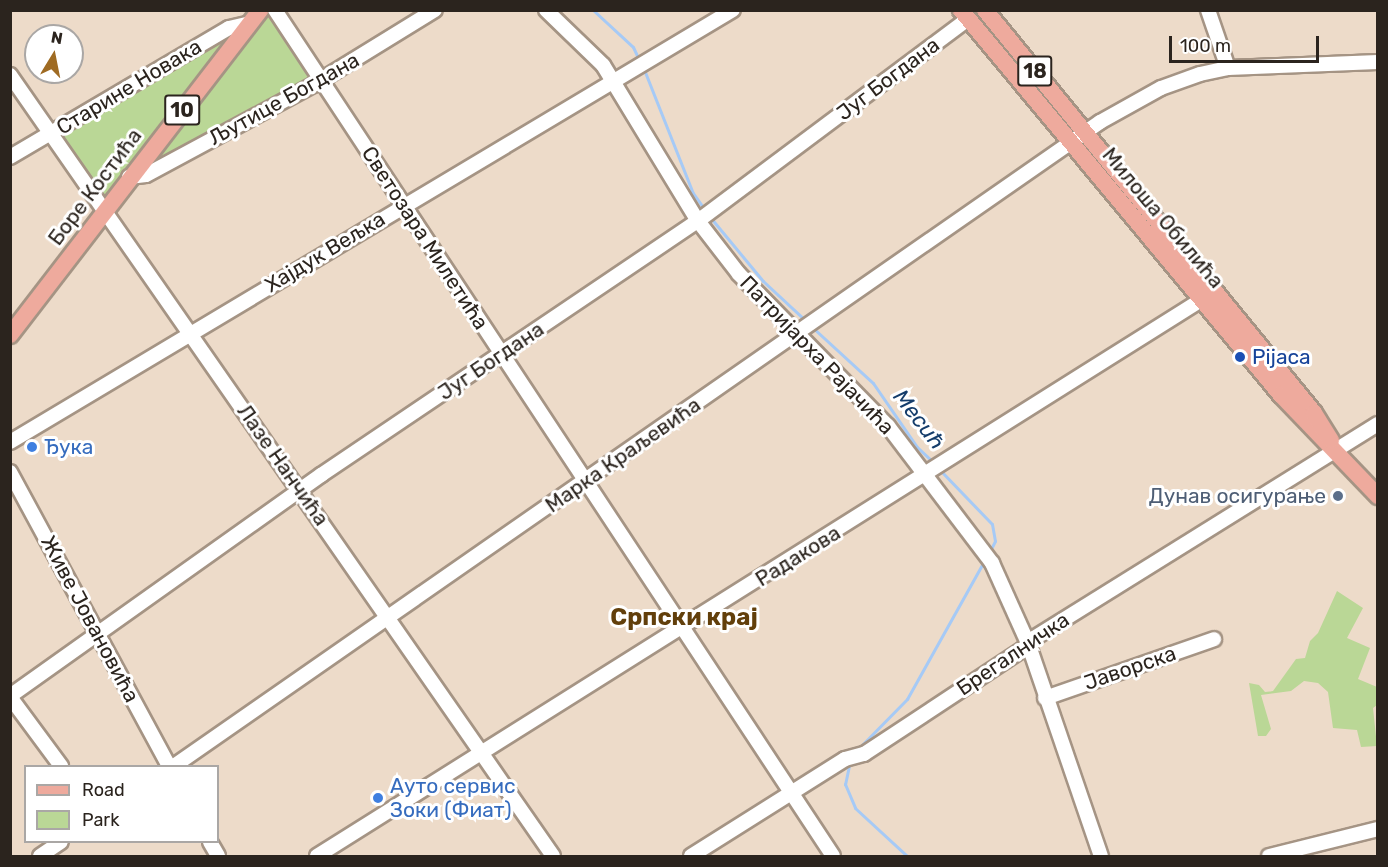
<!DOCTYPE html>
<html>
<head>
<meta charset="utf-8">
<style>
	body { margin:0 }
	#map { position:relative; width:1388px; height:867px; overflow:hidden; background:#eddbc9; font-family:Rubik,sans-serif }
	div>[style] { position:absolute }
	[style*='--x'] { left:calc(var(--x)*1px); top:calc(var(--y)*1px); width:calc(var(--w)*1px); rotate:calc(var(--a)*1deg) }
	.green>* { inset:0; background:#bad796 }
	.stream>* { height:3px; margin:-1.5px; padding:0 1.5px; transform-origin:1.5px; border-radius:1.5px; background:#a6caf6 }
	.roads { filter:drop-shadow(2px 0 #a59484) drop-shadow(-2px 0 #a59484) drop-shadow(0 2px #a59484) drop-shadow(0 -2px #a59484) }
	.minor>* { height:14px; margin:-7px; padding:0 7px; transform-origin:7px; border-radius:7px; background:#fff }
	.major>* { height:16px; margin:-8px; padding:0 8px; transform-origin:8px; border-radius:8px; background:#eeaa9d }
	.dots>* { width:16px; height:16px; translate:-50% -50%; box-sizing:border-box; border:3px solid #fff; border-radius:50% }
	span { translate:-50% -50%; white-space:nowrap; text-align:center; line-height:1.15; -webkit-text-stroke:6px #fff; paint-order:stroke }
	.shield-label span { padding:2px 4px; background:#fff; border:2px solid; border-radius:4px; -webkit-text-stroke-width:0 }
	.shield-label { font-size:20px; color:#2b241e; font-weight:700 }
	.street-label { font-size:21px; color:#2b241e }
	.transit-label { font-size:21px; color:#164399 }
	.left { translate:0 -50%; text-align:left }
	.shop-label { font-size:21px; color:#366cbe }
	.service-label { font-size:21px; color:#4e5e75 }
	.right { translate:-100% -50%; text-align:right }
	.water-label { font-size:22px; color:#153d6b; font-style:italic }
	.quarter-label { font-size:24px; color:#623f0b; font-weight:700 }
	.frame { position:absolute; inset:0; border:12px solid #2b241e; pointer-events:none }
	.legend { position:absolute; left:24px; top:765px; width:195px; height:78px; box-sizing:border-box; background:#fff; border:2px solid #aaa7a5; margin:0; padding:8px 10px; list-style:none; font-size:18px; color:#2b241e }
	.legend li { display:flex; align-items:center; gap:12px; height:30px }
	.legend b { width:30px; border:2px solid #aaa7a5 }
	.north { position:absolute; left:24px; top:24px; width:60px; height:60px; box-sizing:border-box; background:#fff; border:2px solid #aaa7a5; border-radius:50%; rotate:10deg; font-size:16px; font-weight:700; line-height:24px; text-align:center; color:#2b241e }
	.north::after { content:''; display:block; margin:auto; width:21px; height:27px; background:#9f6b23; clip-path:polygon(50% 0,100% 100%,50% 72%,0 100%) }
	.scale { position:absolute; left:1169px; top:36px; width:150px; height:27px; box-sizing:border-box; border:3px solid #2b241e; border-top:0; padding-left:8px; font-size:18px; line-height:21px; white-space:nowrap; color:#2b241e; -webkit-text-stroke:4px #fff; paint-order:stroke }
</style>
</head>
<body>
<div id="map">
	<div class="green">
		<div style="clip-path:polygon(266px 13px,309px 74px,309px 80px,148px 168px)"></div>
		<div style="clip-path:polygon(230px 30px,234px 34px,104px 199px,60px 134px)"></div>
		<div style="clip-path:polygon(1337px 591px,1363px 608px,1347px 638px,1370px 648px,1358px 679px,1377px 687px,1377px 705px,1373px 708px,1377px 746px,1361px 747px,1357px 730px,1333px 728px,1328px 692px,1318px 683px,1304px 681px,1291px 691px,1261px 695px,1271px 729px,1266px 736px,1258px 736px,1249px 683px,1259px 685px,1265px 692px,1273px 691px,1296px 659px,1305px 658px,1310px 641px,1318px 633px)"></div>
	</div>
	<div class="stream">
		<div style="--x:593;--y:10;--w:54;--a:42.8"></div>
		<div style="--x:633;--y:47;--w:17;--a:65"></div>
		<div style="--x:643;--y:67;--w:136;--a:68.4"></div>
		<div style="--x:693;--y:193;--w:21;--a:55"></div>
		<div style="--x:710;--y:217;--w:83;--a:50.4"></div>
		<div style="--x:763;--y:281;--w:57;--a:42.9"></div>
		<div style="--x:812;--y:327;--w:83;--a:42.6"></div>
		<div style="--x:873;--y:383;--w:78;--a:55.5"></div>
		<div style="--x:917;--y:447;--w:25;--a:43"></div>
		<div style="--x:939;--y:469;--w:76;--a:46.1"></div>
		<div style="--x:992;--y:524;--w:17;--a:80"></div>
		<div style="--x:995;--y:541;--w:13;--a:117"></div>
		<div style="--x:854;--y:753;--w:76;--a:-45.5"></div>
		<div style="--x:907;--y:699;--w:158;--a:-60.8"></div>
		<div style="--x:850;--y:761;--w:24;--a:102"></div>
		<div style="--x:845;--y:784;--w:26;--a:67"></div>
		<div style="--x:855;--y:808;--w:71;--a:42.7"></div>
	</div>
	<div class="roads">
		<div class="minor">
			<div style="--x:275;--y:10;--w:1013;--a:56.59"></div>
			<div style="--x:546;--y:10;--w:79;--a:44"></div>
			<div style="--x:603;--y:65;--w:183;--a:58.7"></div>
			<div style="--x:698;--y:221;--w:67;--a:52.3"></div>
			<div style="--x:739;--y:274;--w:213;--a:45.6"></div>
			<div style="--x:888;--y:426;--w:172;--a:52.8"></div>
			<div style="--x:992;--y:563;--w:88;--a:65.8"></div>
			<div style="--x:1028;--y:643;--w:225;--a:71.1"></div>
			<div style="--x:1208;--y:10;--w:61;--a:71"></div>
			<div style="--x:10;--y:75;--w:951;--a:55.19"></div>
			<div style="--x:10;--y:157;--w:254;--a:-30.5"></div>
			<div style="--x:229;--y:28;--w:22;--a:-13"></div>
			<div style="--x:129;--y:177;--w:17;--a:-7"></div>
			<div style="--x:146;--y:175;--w:190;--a:-28.3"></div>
			<div style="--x:313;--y:85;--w:143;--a:-31.6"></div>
			<div style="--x:10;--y:442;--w:842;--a:-30.86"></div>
			<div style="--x:10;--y:472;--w:334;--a:61.6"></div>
			<div style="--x:10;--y:696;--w:382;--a:-35.4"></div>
			<div style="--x:321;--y:475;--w:455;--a:-34"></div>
			<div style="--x:698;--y:221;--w:337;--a:-36.8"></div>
			<div style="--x:10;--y:697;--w:86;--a:53.5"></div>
			<div style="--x:1045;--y:698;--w:179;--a:-19.2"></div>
			<div style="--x:174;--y:766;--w:1128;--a:-34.82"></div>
			<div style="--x:1100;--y:122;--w:70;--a:-29.1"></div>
			<div style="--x:1161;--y:88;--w:41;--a:-19.7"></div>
			<div style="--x:1200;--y:74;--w:29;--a:-12"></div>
			<div style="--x:1228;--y:68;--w:150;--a:-2.3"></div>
			<div style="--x:210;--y:842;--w:16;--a:60"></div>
			<div style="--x:40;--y:856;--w:25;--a:-34"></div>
			<div style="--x:317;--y:856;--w:1054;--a:-32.17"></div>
			<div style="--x:691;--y:856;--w:182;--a:-32.2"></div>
			<div style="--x:845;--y:759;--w:20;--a:-15"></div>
			<div style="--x:864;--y:754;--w:189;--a:-33.4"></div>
			<div style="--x:1022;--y:650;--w:17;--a:-45"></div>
			<div style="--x:1034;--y:638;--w:405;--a:-31.9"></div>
			<div style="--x:1269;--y:856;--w:112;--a:-13.9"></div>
		</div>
		<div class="major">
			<div style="--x:961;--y:10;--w:501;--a:50.27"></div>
			<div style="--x:1281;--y:395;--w:140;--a:46.2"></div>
			<div style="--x:985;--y:10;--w:520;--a:50.77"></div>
			<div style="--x:1314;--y:413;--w:32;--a:58"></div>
			<div style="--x:10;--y:335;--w:410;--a:-52.4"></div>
		</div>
	</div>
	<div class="dots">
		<div style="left:1240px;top:357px;background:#1a4fb4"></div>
		<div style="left:32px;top:447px;background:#3f7fe0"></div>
		<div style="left:1338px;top:496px;background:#5c6f8a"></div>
		<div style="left:378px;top:798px;background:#3f7fe0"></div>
	</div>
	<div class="shield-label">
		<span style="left:1035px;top:71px">18</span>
		<span style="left:182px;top:110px">10</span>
	</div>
	<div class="street-label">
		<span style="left:888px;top:79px;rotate:-37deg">Југ Богдана</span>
		<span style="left:129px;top:87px;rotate:-31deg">Старине Новака</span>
		<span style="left:284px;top:99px;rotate:-29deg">Љутице Богдана</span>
		<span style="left:95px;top:187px;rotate:-53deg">Боре Костића</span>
		<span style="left:1163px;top:218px;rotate:50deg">Милоша Обилића</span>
		<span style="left:425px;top:238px;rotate:57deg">Светозара Милетића</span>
		<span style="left:325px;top:252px;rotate:-31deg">Хајдук Вељка</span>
		<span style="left:817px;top:355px;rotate:46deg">Патријарха Рајачића</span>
		<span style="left:491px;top:361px;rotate:-34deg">Југ Богдана</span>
		<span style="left:623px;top:455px;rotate:-35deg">Марка Краљевића</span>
		<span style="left:283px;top:465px;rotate:55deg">Лазе Нанчића</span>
		<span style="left:798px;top:556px;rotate:-32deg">Радакова</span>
		<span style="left:90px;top:619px;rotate:62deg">Живе Јовановића</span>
		<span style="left:1013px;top:654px;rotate:-34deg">Брегалничка</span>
		<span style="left:1130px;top:668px;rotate:-19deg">Јаворска</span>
	</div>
	<div class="transit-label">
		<span class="left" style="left:1252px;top:357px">Pijaca</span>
	</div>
	<div class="shop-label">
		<span class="left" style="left:44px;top:447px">Ђука</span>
		<span class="left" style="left:390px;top:798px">Ауто сервис<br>Зоки (Фиат)</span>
	</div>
	<div class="service-label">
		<span class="right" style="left:1326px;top:496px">Дунав осигурање</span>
	</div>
	<div class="water-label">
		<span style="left:919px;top:419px;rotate:52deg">Месић</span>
	</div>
	<div class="quarter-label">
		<span style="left:684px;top:618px">Српски крај</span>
	</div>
	<div class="frame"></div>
	<ul class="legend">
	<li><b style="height:8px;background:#eeaa9d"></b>Road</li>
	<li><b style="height:16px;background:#bad796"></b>Park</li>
	</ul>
	<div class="north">N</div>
	<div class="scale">100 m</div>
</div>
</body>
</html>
